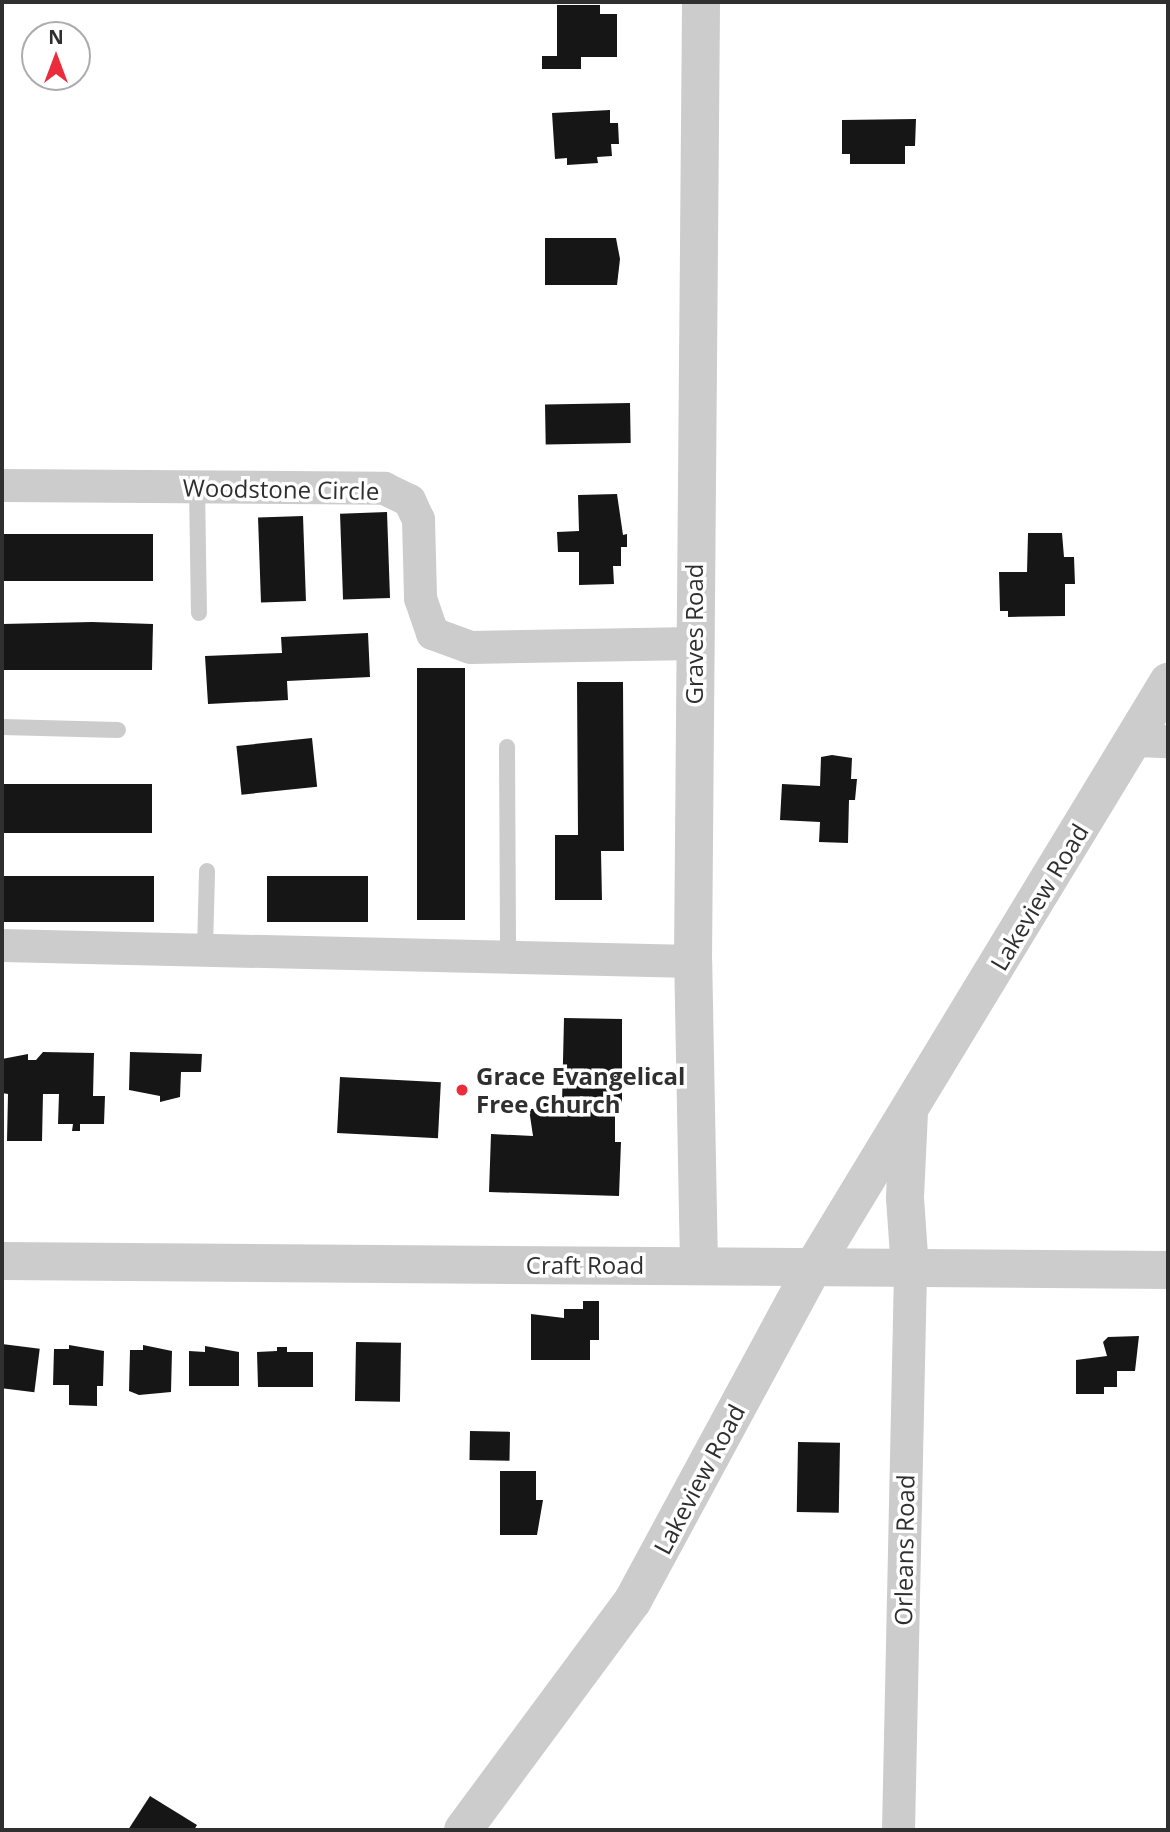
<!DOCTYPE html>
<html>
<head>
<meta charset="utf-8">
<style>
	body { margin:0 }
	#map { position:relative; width:1170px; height:1832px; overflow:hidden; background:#fff; font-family:"Open Sans",sans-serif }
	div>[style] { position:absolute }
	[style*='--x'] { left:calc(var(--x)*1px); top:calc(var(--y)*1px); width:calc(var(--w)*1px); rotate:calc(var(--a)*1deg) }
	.building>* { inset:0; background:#161616; transform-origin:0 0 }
	.service>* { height:16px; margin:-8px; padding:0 8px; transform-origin:8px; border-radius:8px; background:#ccc }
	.minor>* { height:33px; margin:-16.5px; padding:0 16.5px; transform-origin:16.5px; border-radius:16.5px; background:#ccc }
	.tertiary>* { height:38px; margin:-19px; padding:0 19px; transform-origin:19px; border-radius:19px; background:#ccc }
	.dots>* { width:19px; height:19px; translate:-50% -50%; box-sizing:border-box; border:4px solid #fff; border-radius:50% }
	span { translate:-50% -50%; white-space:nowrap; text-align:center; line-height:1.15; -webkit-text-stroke:7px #fff; paint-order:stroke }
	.street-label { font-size:24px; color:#2f2f2f }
	.poi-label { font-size:24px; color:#2f2f2f; font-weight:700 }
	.left { translate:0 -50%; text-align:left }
	.frame { position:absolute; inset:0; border:4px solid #2f2f2f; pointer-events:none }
	.north { position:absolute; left:21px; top:21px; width:70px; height:70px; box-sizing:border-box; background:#fff; border:2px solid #acacac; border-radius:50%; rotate:0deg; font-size:19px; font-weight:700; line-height:28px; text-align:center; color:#2f2f2f }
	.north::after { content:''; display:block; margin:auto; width:24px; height:32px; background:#ec2c3a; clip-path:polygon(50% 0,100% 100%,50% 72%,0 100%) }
</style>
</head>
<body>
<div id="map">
	<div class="building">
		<div style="clip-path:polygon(557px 5px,600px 5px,600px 14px,617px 14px,617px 57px,581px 57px,581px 69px,542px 69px,542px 56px,557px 56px)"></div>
		<div style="clip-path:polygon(610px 110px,610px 123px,618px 123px,619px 144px,611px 144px,612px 156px,597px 157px,598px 163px,567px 165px,567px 158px,555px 159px,552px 113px)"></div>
		<div style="clip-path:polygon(916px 119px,915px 146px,905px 146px,905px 164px,850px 164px,850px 154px,842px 154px,842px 120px)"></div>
		<div style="clip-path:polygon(545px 238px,616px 238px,620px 259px,617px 285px,545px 285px)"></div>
		<div style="left:630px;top:403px;width:40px;height:85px;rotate:89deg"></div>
		<div style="clip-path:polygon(617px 494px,623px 535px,627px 534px,627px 547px,621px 547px,621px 566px,613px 566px,614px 584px,579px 585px,579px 552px,558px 552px,557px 532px,579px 531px,578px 495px)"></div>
		<div style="left:387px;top:512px;width:86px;height:47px;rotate:88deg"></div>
		<div style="left:303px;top:516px;width:85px;height:45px;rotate:88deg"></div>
		<div style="clip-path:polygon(1028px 533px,1062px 533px,1064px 557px,1074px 557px,1075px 584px,1065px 584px,1065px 616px,1008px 617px,1008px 611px,1000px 611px,999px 572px,1027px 572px)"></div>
		<div style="left:2px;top:534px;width:151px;height:47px"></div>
		<div style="clip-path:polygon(92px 622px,153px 624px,152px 670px,2px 670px,2px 624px)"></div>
		<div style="clip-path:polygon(368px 633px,370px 677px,287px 681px,288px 700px,208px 704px,205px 656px,282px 653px,281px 637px)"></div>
		<div style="left:417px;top:668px;width:48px;height:252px"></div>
		<div style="clip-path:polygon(577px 682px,623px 682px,624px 851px,601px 851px,602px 900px,555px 900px,555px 835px,578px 835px)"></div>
		<div style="left:312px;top:738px;width:49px;height:76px;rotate:84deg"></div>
		<div style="clip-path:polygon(832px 755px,852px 758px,851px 779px,857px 779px,855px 800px,849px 800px,848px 843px,819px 842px,820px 822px,780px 820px,782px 784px,820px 786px,821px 757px)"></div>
		<div style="left:2px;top:784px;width:150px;height:49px"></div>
		<div style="left:2px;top:876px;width:152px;height:46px"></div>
		<div style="left:267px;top:876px;width:101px;height:46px"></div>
		<div style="clip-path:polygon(564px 1018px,622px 1019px,622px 1104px,615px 1104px,615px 1142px,621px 1142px,619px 1196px,489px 1192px,491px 1134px,533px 1136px,529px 1109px,534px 1109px,534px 1103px,562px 1103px)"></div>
		<div style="clip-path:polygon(43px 1052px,94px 1053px,93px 1096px,105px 1096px,104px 1124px,80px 1124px,80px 1131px,72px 1131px,73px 1124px,58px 1124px,59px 1094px,43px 1094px,42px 1141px,7px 1141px,8px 1094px,2px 1093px,2px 1059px,28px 1054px,28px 1060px,36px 1060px)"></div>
		<div style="clip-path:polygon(130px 1052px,202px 1054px,201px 1072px,181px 1072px,180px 1097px,160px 1102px,160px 1096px,129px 1090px)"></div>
		<div style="left:340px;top:1077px;width:101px;height:56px;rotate:3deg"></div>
		<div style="clip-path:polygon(583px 1301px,599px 1301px,599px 1340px,590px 1340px,590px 1360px,531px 1360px,531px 1314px,564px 1318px,564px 1309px,583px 1309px)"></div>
		<div style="clip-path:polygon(1139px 1336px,1135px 1371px,1117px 1371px,1117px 1387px,1104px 1387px,1104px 1394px,1076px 1394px,1076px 1360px,1107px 1356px,1103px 1342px,1108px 1337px)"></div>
		<div style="left:356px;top:1342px;width:45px;height:59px;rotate:1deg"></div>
		<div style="left:2px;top:1344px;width:38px;height:44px;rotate:7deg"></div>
		<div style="clip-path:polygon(69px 1345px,104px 1351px,103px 1386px,97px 1386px,97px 1406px,69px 1405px,69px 1385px,53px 1385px,54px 1349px,69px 1349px)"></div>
		<div style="clip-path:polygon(143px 1345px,172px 1351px,171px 1392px,139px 1395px,129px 1391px,130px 1350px,143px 1350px)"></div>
		<div style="clip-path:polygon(205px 1346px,239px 1352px,239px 1386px,189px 1386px,189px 1351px,205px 1352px)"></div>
		<div style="clip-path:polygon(277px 1347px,287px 1347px,287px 1352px,313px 1352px,313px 1387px,258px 1387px,257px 1352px,277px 1351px)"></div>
		<div style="left:470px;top:1431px;width:40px;height:29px;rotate:1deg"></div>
		<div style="left:798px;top:1442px;width:42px;height:70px;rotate:1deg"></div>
		<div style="clip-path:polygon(500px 1471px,536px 1471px,536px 1500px,543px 1500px,537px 1535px,500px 1535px)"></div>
		<div style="clip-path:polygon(150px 1796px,197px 1825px,194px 1830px,128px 1830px)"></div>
	</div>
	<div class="service">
		<div style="--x:197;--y:487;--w:126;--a:89.1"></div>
		<div style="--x:2;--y:727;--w:116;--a:1.5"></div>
		<div style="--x:507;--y:747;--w:208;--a:89.7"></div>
		<div style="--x:205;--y:949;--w:78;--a:-88.5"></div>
	</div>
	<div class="minor">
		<div style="--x:2;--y:485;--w:382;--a:0.4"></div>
		<div style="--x:384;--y:488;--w:28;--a:26"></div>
		<div style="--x:409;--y:500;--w:21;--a:65"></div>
		<div style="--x:418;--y:519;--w:79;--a:88.5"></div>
		<div style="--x:420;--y:598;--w:37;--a:71"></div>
		<div style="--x:432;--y:633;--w:40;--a:20.2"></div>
		<div style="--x:470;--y:647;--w:224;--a:-1"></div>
		<div style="--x:1135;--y:740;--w:33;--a:2"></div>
		<div style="--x:2;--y:945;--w:691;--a:1.33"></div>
		<div style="--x:898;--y:1830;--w:560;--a:-88.77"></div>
	</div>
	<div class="tertiary">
		<div style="--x:909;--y:1112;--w:86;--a:92.7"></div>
		<div style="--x:905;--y:1198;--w:72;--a:86"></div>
		<div style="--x:2;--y:1261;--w:1166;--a:0.44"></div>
		<div style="--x:699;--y:1265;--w:304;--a:-91.1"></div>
		<div style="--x:693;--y:961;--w:959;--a:-89.52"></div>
		<div style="--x:463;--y:1830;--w:284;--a:-53.5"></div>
		<div style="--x:632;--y:1602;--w:379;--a:-61.6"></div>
		<div style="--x:812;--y:1269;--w:687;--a:-58.76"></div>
	</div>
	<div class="dots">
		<div style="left:462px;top:1090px;background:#ec2c3a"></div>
	</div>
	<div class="street-label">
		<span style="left:281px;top:489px;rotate:1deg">Woodstone Circle</span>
		<span style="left:694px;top:634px;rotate:-90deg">Graves Road</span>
		<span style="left:1039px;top:897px;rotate:-59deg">Lakeview Road</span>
		<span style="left:585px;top:1265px">Craft Road</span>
		<span style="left:699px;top:1479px;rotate:-62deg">Lakeview Road</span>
		<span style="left:904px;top:1550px;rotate:-89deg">Orleans Road</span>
	</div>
	<div class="poi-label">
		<span class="left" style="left:476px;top:1090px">Grace Evangelical<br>Free Church</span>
	</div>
	<div class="frame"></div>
	<div class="north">N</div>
</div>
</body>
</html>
